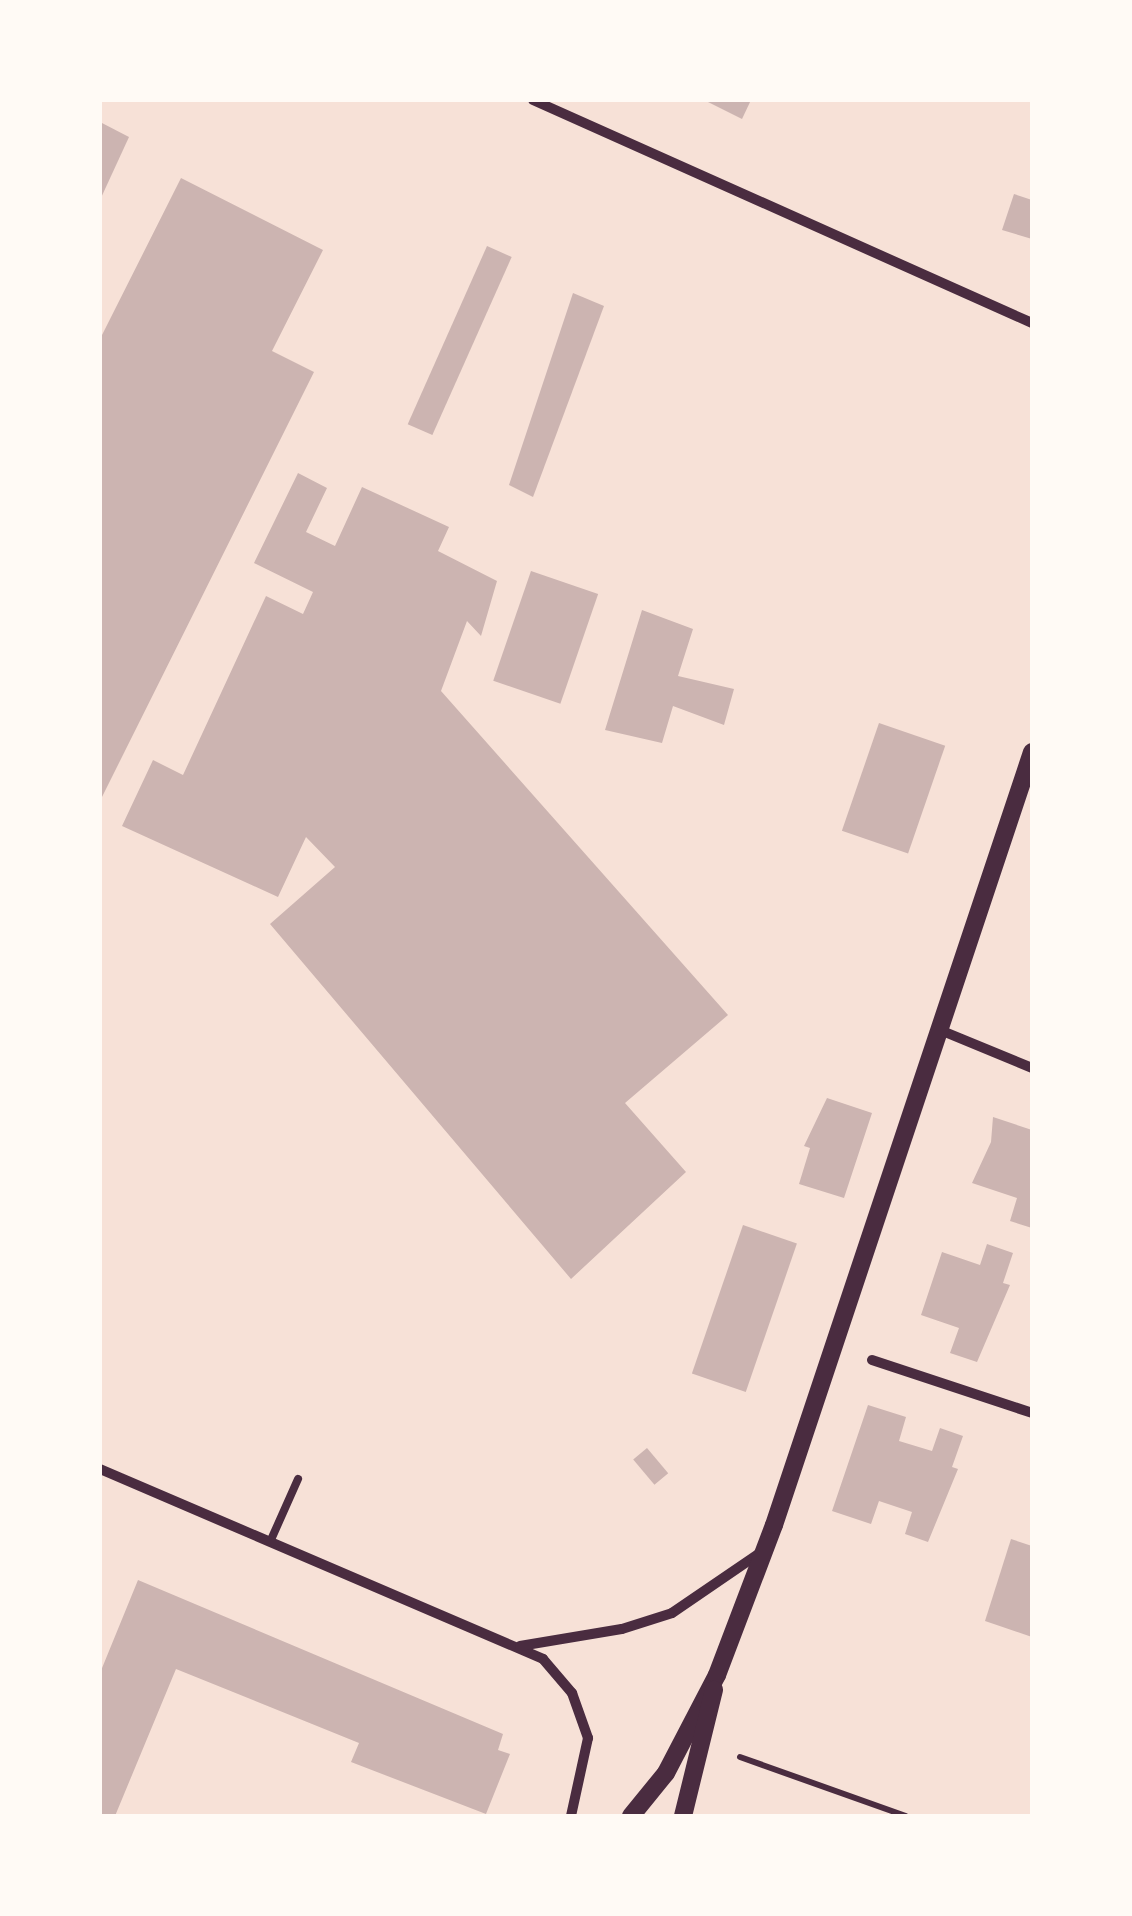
<!DOCTYPE html>
<html>
<head>
<meta charset="utf-8">
<style>
  body { margin:0 }
  #map { position:relative; width:1132px; height:1916px; overflow:hidden; background:#f7e1d7; font-family:"Source Sans 3",sans-serif }
  div>[style] { position:absolute }
  [style*='--x'] { left:calc(var(--x)*1px); top:calc(var(--y)*1px); width:calc(var(--w)*1px); rotate:calc(var(--a)*1deg) }
  .building>* { inset:0; background:#ccb4b1; transform-origin:0 0 }
  .path>* { height:6px; margin:-3px; padding:0 3px; transform-origin:3px; border-radius:3px; background:#4a2c40 }
  .service>* { height:8px; margin:-4px; padding:0 4px; transform-origin:4px; border-radius:4px; background:#4a2c40 }
  .minor>* { height:10px; margin:-5px; padding:0 5px; transform-origin:5px; border-radius:5px; background:#4a2c40 }
  .tertiary>* { height:18px; margin:-9px; padding:0 9px; transform-origin:9px; border-radius:9px; background:#4a2c40 }
  span { translate:-50% -50%; white-space:nowrap; text-align:center; line-height:1.15; -webkit-text-stroke:9px #fffaf5; paint-order:stroke }
  .frame { position:absolute; inset:0; border:102px solid #fffaf5; pointer-events:none }
</style>
</head>
<body>
<div id="map">
  <div class="building">
    <i style="clip-path:polygon(704px 100px,751px 100px,742px 119px)"></i>
    <i style="clip-path:polygon(100px 122px,129px 137px,100px 200px)"></i>
    <i style="clip-path:polygon(181px 178px,323px 250px,272px 351px,314px 372px,100px 801px,100px 339px)"></i>
    <i style="clip-path:polygon(1014px 194px,1032px 200px,1032px 239px,1002px 230px)"></i>
    <i style="left:487px;top:246px;width:27px;height:195px;rotate:24deg"></i>
    <i style="clip-path:polygon(573px 293px,604px 306px,533px 497px,509px 485px)"></i>
    <i style="clip-path:polygon(298px 473px,327px 488px,306px 532px,335px 546px,362px 487px,449px 527px,438px 551px,497px 581px,481px 636px,467px 621px,441px 691px,728px 1015px,625px 1103px,686px 1172px,571px 1279px,270px 924px,335px 867px,306px 837px,278px 897px,122px 826px,153px 760px,183px 775px,266px 596px,303px 614px,313px 592px,254px 563px)"></i>
    <i style="left:531px;top:571px;width:71px;height:116px;rotate:19deg"></i>
    <i style="clip-path:polygon(642px 610px,693px 629px,678px 676px,734px 689px,724px 725px,673px 706px,662px 743px,605px 730px)"></i>
    <i style="left:879px;top:723px;width:70px;height:114px;rotate:19deg"></i>
    <i style="clip-path:polygon(827px 1098px,872px 1113px,844px 1198px,799px 1184px,810px 1148px,804px 1146px)"></i>
    <i style="clip-path:polygon(993px 1117px,1032px 1130px,1032px 1228px,1010px 1221px,1017px 1198px,972px 1183px,991px 1142px)"></i>
    <i style="left:743px;top:1225px;width:57px;height:157px;rotate:19deg"></i>
    <i style="clip-path:polygon(987px 1244px,1013px 1253px,1003px 1283px,1010px 1285px,977px 1362px,950px 1353px,959px 1328px,921px 1315px,942px 1252px,980px 1265px)"></i>
    <i style="clip-path:polygon(868px 1405px,906px 1417px,899px 1441px,932px 1451px,940px 1428px,963px 1436px,952px 1467px,958px 1469px,928px 1542px,905px 1534px,912px 1512px,879px 1501px,871px 1524px,832px 1511px)"></i>
    <i style="left:647px;top:1448px;width:33px;height:18px;rotate:50deg"></i>
    <i style="clip-path:polygon(1011px 1539px,1032px 1546px,1032px 1637px,985px 1621px)"></i>
    <i style="clip-path:polygon(138px 1580px,503px 1734px,498px 1750px,510px 1754px,486px 1814px,351px 1762px,359px 1743px,176px 1669px,115px 1816px,100px 1816px,100px 1673px)"></i>
  </div>
  <div class="path">
    <i style="--x:740;--y:1757;--w:176;--a:19.6"></i>
  </div>
  <div class="service">
    <i style="--x:270;--y:1542;--w:69;--a:-66"></i>
  </div>
  <div class="minor">
    <i style="--x:533;--y:100;--w:547;--a:24.08"></i>
    <i style="--x:940;--y:1030;--w:100;--a:22.4"></i>
    <i style="--x:872;--y:1360;--w:169;--a:18.3"></i>
    <i style="--x:100;--y:1469;--w:482;--a:23.2"></i>
    <i style="--x:543;--y:1659;--w:45;--a:49.5"></i>
    <i style="--x:572;--y:1693;--w:48;--a:70.4"></i>
    <i style="--x:588;--y:1738;--w:80;--a:102.3"></i>
    <i style="--x:520;--y:1646;--w:103;--a:-9.5"></i>
    <i style="--x:622;--y:1629;--w:52;--a:-17.7"></i>
    <i style="--x:672;--y:1613;--w:107;--a:-34.3"></i>
  </div>
  <div class="tertiary">
    <i style="--x:631;--y:1816;--w:55;--a:-50.9"></i>
    <i style="--x:666;--y:1773;--w:110;--a:-62.5"></i>
    <i style="--x:717;--y:1675;--w:160;--a:-69.2"></i>
    <i style="--x:774;--y:1525;--w:815;--a:-71.54"></i>
    <i style="--x:683;--y:1816;--w:130;--a:-76.2"></i>
  </div>
  <div class="frame"></div>
</div>
</body>
</html>
